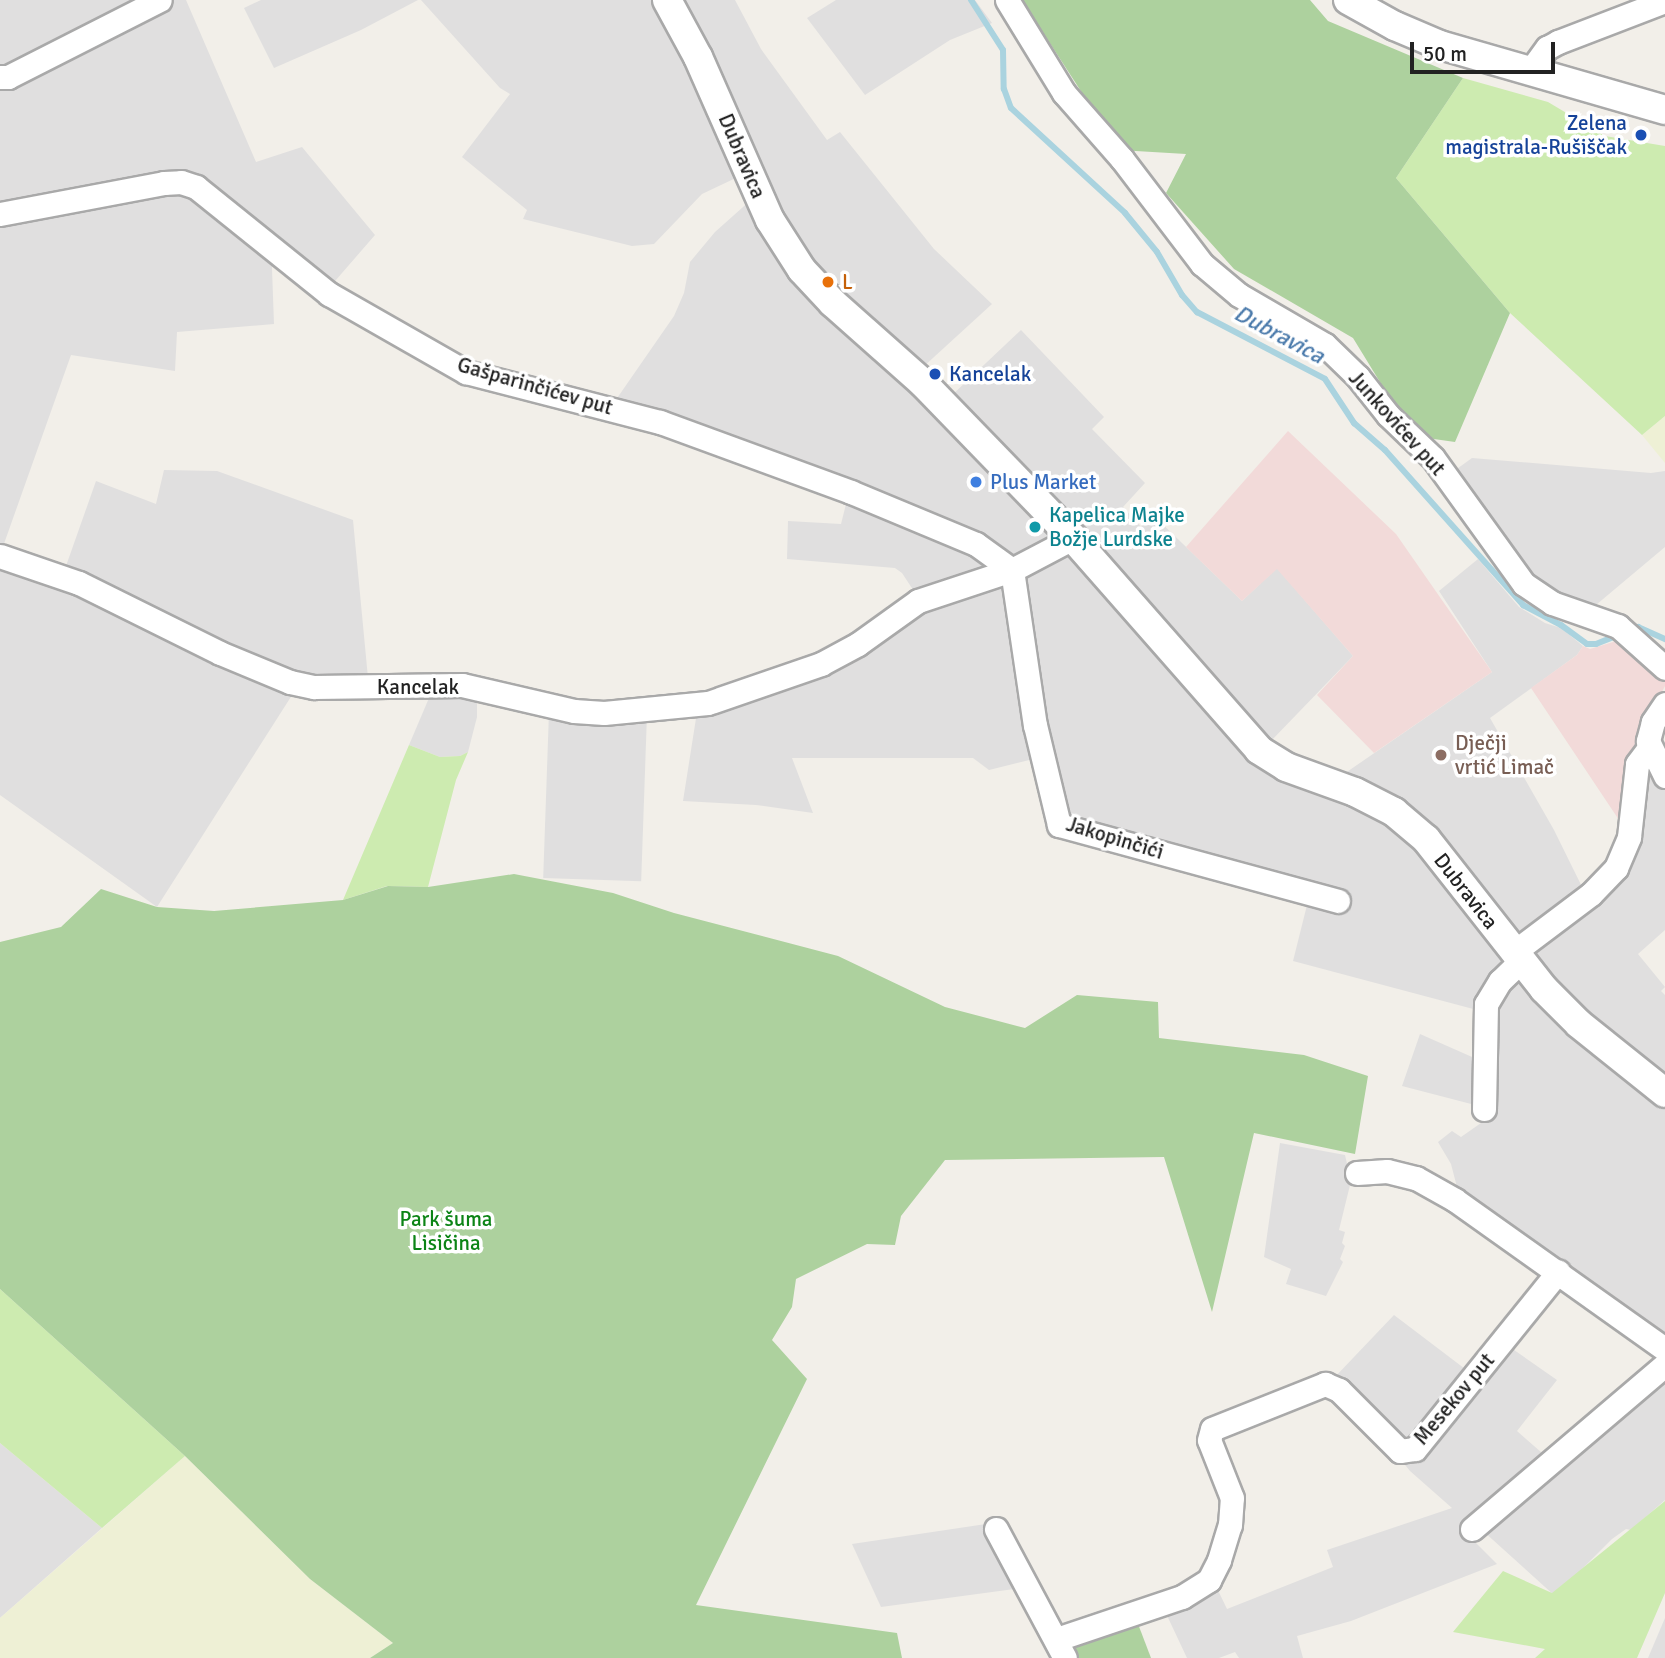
<!DOCTYPE html>
<html>
<head>
<meta charset="utf-8">
<style>
  body { margin:0 }
  #map { position:relative; width:1665px; height:1658px; overflow:hidden; background:#f2efe9; font-family:Signika,sans-serif }
  div>[style] { position:absolute }
  [style*='--x'] { left:calc(var(--x)*1px); top:calc(var(--y)*1px); width:calc(var(--w)*1px); rotate:calc(var(--a)*1deg) }
  .residential>* { inset:0; background:#e0dfdf; transform-origin:0 0 }
  .commercial>* { inset:0; background:#f2dad9 }
  .farmland>* { inset:0; background:#eef0d5 }
  .grass>* { inset:0; background:#cdebb0 }
  .forest>* { inset:0; background:#add19e }
  .stream>* { height:6px; margin:-3px; padding:0 3px; transform-origin:3px; border-radius:3px; background:#aad3df }
  .roads { filter:drop-shadow(2px 0 #a9a9a9) drop-shadow(-2px 0 #a9a9a9) drop-shadow(0 2px #a9a9a9) drop-shadow(0 -2px #a9a9a9) }
  .minor>* { height:23px; margin:-11.5px; padding:0 11.5px; transform-origin:11.5px; border-radius:11.5px; background:#fff }
  .tertiary>* { height:28px; margin:-14px; padding:0 14px; transform-origin:14px; border-radius:14px; background:#fff }
  .dots>* { width:19px; height:19px; translate:-50% -50%; box-sizing:border-box; border:4px solid #fff; border-radius:50% }
  span { translate:-50% -50%; white-space:nowrap; text-align:center; line-height:1.15; -webkit-text-stroke:7px #fff; paint-order:stroke }
  .transit-label { font-size:21px; color:#164399 }
  .right { translate:-100% -50%; text-align:right }
  .left { translate:0 -50%; text-align:left }
  .street-label { font-size:21px; color:#222 }
  .food-label { font-size:21px; color:#c56008 }
  .shop-label { font-size:21px; color:#366cbe }
  .culture-label { font-size:21px; color:#0d838f }
  .education-label { font-size:21px; color:#785e54 }
  .park-label { font-size:21px; color:#0c8416 }
  .water-label { font-size:23px; color:#4a7aab; font-style:italic }
  .scale { position:absolute; left:1410px; top:42px; width:145px; height:32px; box-sizing:border-box; border:4px solid #222; border-top:0; padding-left:9px; font-size:21px; line-height:24px; white-space:nowrap; color:#222; -webkit-text-stroke:5px #fff; paint-order:stroke }
</style>
</head>
<body>
<div id="map">
  <div class="residential">
    <i style="clip-path:polygon(0 0,186px 0,256px 162px,302px 147px,375px 235px,329px 288px,271px 241px,274px 324px,177px 332px,175px 371px,71px 355px,0 555px)"></i>
    <i style="clip-path:polygon(261px 0,418px 0,361px 30px,274px 68px,244px 8px)"></i>
    <i style="clip-path:polygon(421px 0,658px 0,740px 176px,702px 194px,654px 244px,632px 246px,523px 219px,527px 210px,462px 157px,510px 94px,500px 88px)"></i>
    <i style="clip-path:polygon(676px 0,735px 0,761px 49px,827px 140px,840px 132px,934px 249px,992px 304px,922px 368px,830px 287px,795px 248px)"></i>
    <i style="clip-path:polygon(836px 0,975px 0,992px 23px,950px 40px,865px 95px,807px 18px)"></i>
    <i style="clip-path:polygon(752px 199px,904px 382px,1042px 523px,1205px 709px,1376px 817px,1432px 866px,1561px 1024px,1665px 1107px,1665px 1340px,1458px 1191px,1451px 1164px,1438px 1142px,1452px 1131px,1461px 1137px,1481px 1123px,1475px 1105px,1402px 1086px,1420px 1034px,1488px 1064px,1489px 1046px,1497px 1022px,1492px 1015px,1477px 1010px,1293px 961px,1312px 885px,1067px 822px,1054px 754px,989px 770px,973px 758px,792px 758px,813px 813px,756px 805px,683px 801px,697px 712px,923px 605px,902px 573px,895px 568px,787px 559px,788px 521px,841px 524px,851px 484px,613px 404px,674px 316px,684px 293px,690px 262px,715px 232px)"></i>
    <i style="clip-path:polygon(1021px 330px,1104px 417px,1092px 429px,1145px 483px,1123px 507px,1141px 527px,1153px 515px,1242px 601px,1277px 568px,1353px 656px,1270px 742px,950px 397px)"></i>
    <i style="clip-path:polygon(1472px 458px,1651px 473px,1665px 471px,1665px 547px,1590px 610px,1536px 586px,1454px 471px)"></i>
    <i style="clip-path:polygon(164px 470px,217px 471px,353px 520px,368px 678px,294px 692px,157px 907px,0 795px,0 564px,60px 583px,96px 481px,156px 504px)"></i>
    <i style="clip-path:polygon(1478px 559px,1519px 607px,1545px 623px,1561px 628px,1583px 646px,1577px 655px,1490px 718px,1554px 830px,1589px 901px,1594px 896px,1648px 769px,1654px 771px,1665px 789px,1665px 930px,1638px 954px,1665px 987px,1661px 991px,1665px 995px,1665px 1082px,1572px 1007px,1438px 839px,1341px 776px,1492px 672px,1439px 591px)"></i>
    <i style="clip-path:polygon(432px 691px,477px 693px,477px 717px,468px 752px,460px 756px,440px 757px,409px 745px)"></i>
    <i style="left:549px;top:712px;width:98px;height:166px;rotate:2deg"></i>
    <i style="clip-path:polygon(1280px 1143px,1345px 1155px,1351px 1181px,1339px 1230px,1345px 1232px,1342px 1243px,1345px 1246px,1340px 1259px,1343px 1262px,1326px 1296px,1286px 1284px,1291px 1269px,1264px 1257px)"></i>
    <i style="clip-path:polygon(1394px 1315px,1477px 1378px,1504px 1343px,1557px 1380px,1517px 1431px,1557px 1466px,1665px 1372px,1665px 1500px,1631px 1530px,1626px 1529px,1612px 1539px,1555px 1596px,1472px 1521px,1464px 1531px,1497px 1564px,1351px 1621px,1297px 1636px,1303px 1658px,1239px 1658px,1235px 1652px,1219px 1658px,1187px 1658px,1163px 1607px,1214px 1582px,1227px 1609px,1333px 1567px,1327px 1550px,1452px 1508px,1410px 1471px,1334px 1378px)"></i>
    <i style="clip-path:polygon(0 1443px,102px 1528px,0 1618px)"></i>
    <i style="clip-path:polygon(986px 1524px,1021px 1588px,881px 1607px,852px 1544px)"></i>
    <i style="clip-path:polygon(1665px 1618px,1665px 1658px,1648px 1658px)"></i>
  </div>
  <div class="commercial">
    <i style="clip-path:polygon(1288px 431px,1396px 534px,1492px 672px,1374px 753px,1317px 695px,1353px 656px,1277px 569px,1242px 601px,1186px 547px)"></i>
    <i style="clip-path:polygon(1623px 639px,1665px 676px,1665px 686px,1633px 749px,1625px 829px,1531px 688px,1577px 655px,1583px 646px,1590px 649px)"></i>
  </div>
  <div class="farmland">
    <i style="clip-path:polygon(1665px 416px,1665px 463px,1642px 435px)"></i>
    <i style="clip-path:polygon(185px 1456px,310px 1579px,393px 1643px,370px 1658px,0 1658px,0 1618px)"></i>
  </div>
  <div class="grass">
    <i style="clip-path:polygon(1463px 78px,1548px 102px,1605px 136px,1665px 146px,1665px 416px,1642px 435px,1510px 313px,1396px 178px)"></i>
    <i style="clip-path:polygon(409px 745px,440px 757px,460px 756px,468px 752px,456px 780px,428px 887px,387px 886px,343px 900px)"></i>
    <i style="clip-path:polygon(0 1289px,185px 1456px,102px 1528px,0 1443px)"></i>
    <i style="clip-path:polygon(1665px 1501px,1665px 1593px,1637px 1658px,1535px 1658px,1545px 1649px,1453px 1632px,1503px 1571px,1552px 1593px)"></i>
  </div>
  <div class="forest">
    <i style="clip-path:polygon(1022px 0,1310px 0,1328px 21px,1463px 78px,1396px 178px,1510px 313px,1455px 442px,1413px 436px,1353px 338px,1234px 269px,1166px 193px,1186px 154px,1119px 150px)"></i>
    <i style="clip-path:polygon(514px 874px,613px 893px,674px 913px,838px 956px,945px 1007px,1025px 1028px,1077px 995px,1158px 1002px,1159px 1038px,1304px 1055px,1368px 1076px,1355px 1154px,1254px 1133px,1212px 1312px,1164px 1157px,945px 1160px,901px 1216px,895px 1245px,867px 1244px,796px 1279px,792px 1307px,772px 1340px,807px 1379px,696px 1605px,897px 1633px,902px 1658px,370px 1658px,393px 1643px,310px 1579px,185px 1456px,0 1289px,0 942px,61px 927px,101px 889px,157px 907px,214px 911px,343px 900px,388px 886px,428px 887px)"></i>
    <i style="clip-path:polygon(1135px 1616px,1151px 1658px,1061px 1658px,1057px 1651px)"></i>
  </div>
  <div class="stream">
    <i style="--x:971;--y:0;--w:59;--a:57.4"></i>
    <i style="--x:1003;--y:50;--w:39;--a:89"></i>
    <i style="--x:1004;--y:89;--w:20;--a:70"></i>
    <i style="--x:1011;--y:108;--w:155;--a:42.6"></i>
    <i style="--x:1125;--y:213;--w:50;--a:50.6"></i>
    <i style="--x:1157;--y:252;--w:50;--a:59.8"></i>
    <i style="--x:1182;--y:295;--w:23;--a:49"></i>
    <i style="--x:1197;--y:312;--w:144;--a:27.6"></i>
    <i style="--x:1325;--y:379;--w:53;--a:56.6"></i>
    <i style="--x:1354;--y:423;--w:41;--a:41.1"></i>
    <i style="--x:1385;--y:450;--w:208;--a:48.3"></i>
    <i style="--x:1523;--y:605;--w:43;--a:27.8"></i>
    <i style="--x:1561;--y:625;--w:32;--a:36"></i>
    <i style="--x:1587;--y:644;--w:9;--a:0"></i>
    <i style="--x:1596;--y:644;--w:27;--a:-22"></i>
    <i style="--x:1631;--y:630;--w:8;--a:-23"></i>
    <i style="--x:1638;--y:627;--w:30;--a:24"></i>
  </div>
  <div class="roads">
    <div class="minor">
      <i style="--x:1007;--y:0;--w:109;--a:58.5"></i>
      <i style="--x:1064;--y:93;--w:88;--a:48.7"></i>
      <i style="--x:1122;--y:159;--w:132;--a:52.7"></i>
      <i style="--x:1202;--y:264;--w:48;--a:40"></i>
      <i style="--x:1239;--y:295;--w:99;--a:30.2"></i>
      <i style="--x:1325;--y:345;--w:46;--a:44.1"></i>
      <i style="--x:1358;--y:377;--w:48;--a:51.7"></i>
      <i style="--x:1388;--y:415;--w:62;--a:43.7"></i>
      <i style="--x:1433;--y:458;--w:155;--a:54.2"></i>
      <i style="--x:1524;--y:584;--w:34;--a:34"></i>
      <i style="--x:1552;--y:603;--w:70;--a:19.2"></i>
      <i style="--x:1618;--y:626;--w:63;--a:41.8"></i>
      <i style="--x:1530;--y:71;--w:29;--a:-54"></i>
      <i style="--x:1547;--y:48;--w:13;--a:-29"></i>
      <i style="--x:1558;--y:42;--w:115;--a:-21"></i>
      <i style="--x:0;--y:77;--w:8;--a:0"></i>
      <i style="--x:8;--y:77;--w:170;--a:-26.9"></i>
      <i style="--x:0;--y:214;--w:167;--a:-10.7"></i>
      <i style="--x:164;--y:183;--w:17;--a:-3"></i>
      <i style="--x:181;--y:182;--w:16;--a:18"></i>
      <i style="--x:196;--y:187;--w:171;--a:38.8"></i>
      <i style="--x:329;--y:294;--w:158;--a:29.7"></i>
      <i style="--x:466;--y:372;--w:200;--a:14.5"></i>
      <i style="--x:660;--y:422;--w:203;--a:20.1"></i>
      <i style="--x:851;--y:492;--w:135;--a:22.6"></i>
      <i style="--x:976;--y:544;--w:44;--a:35.8"></i>
      <i style="--x:1012;--y:570;--w:157;--a:81.6"></i>
      <i style="--x:1035;--y:725;--w:103;--a:76.5"></i>
      <i style="--x:1059;--y:825;--w:289;--a:15.2"></i>
      <i style="--x:0;--y:556;--w:83;--a:18.9"></i>
      <i style="--x:79;--y:583;--w:157;--a:26.4"></i>
      <i style="--x:220;--y:653;--w:76;--a:22.5"></i>
      <i style="--x:290;--y:682;--w:25;--a:12"></i>
      <i style="--x:314;--y:687;--w:148;--a:-0.8"></i>
      <i style="--x:462;--y:685;--w:115;--a:13.1"></i>
      <i style="--x:574;--y:711;--w:30;--a:4"></i>
      <i style="--x:604;--y:713;--w:104;--a:-5.5"></i>
      <i style="--x:708;--y:703;--w:120;--a:-19"></i>
      <i style="--x:821;--y:664;--w:42;--a:-28.4"></i>
      <i style="--x:858;--y:644;--w:74;--a:-35.6"></i>
      <i style="--x:918;--y:601;--w:99;--a:-18.3"></i>
      <i style="--x:1012;--y:570;--w:69;--a:-27.7"></i>
      <i style="--x:1665;--y:704;--w:22;--a:124"></i>
      <i style="--x:1653;--y:722;--w:20;--a:105"></i>
      <i style="--x:1648;--y:741;--w:39;--a:64"></i>
      <i style="--x:1514;--y:952;--w:96;--a:-37"></i>
      <i style="--x:1591;--y:894;--w:36;--a:-46"></i>
      <i style="--x:1616;--y:868;--w:34;--a:-67"></i>
      <i style="--x:1629;--y:837;--w:73;--a:-83.7"></i>
      <i style="--x:1637;--y:764;--w:20;--a:-53"></i>
      <i style="--x:1484;--y:1109;--w:105;--a:-88.9"></i>
      <i style="--x:1486;--y:1004;--w:27;--a:-59"></i>
      <i style="--x:1500;--y:981;--w:29;--a:-44"></i>
      <i style="--x:1357;--y:1173;--w:30;--a:-4"></i>
      <i style="--x:1387;--y:1171;--w:30;--a:14"></i>
      <i style="--x:1416;--y:1178;--w:45;--a:29.4"></i>
      <i style="--x:1455;--y:1200;--w:257;--a:35.4"></i>
      <i style="--x:996;--y:1529;--w:146;--a:61.9"></i>
      <i style="--x:1472;--y:1529;--w:253;--a:-40.4"></i>
      <i style="--x:1057;--y:1639;--w:132;--a:-18.6"></i>
      <i style="--x:1182;--y:1597;--w:32;--a:-32"></i>
      <i style="--x:1209;--y:1580;--w:22;--a:-63"></i>
      <i style="--x:1219;--y:1560;--w:37;--a:-73"></i>
      <i style="--x:1230;--y:1525;--w:27;--a:-86"></i>
      <i style="--x:1232;--y:1498;--w:62;--a:-111.6"></i>
      <i style="--x:1209;--y:1440;--w:11;--a:-75"></i>
      <i style="--x:1212;--y:1429;--w:122;--a:-21.7"></i>
      <i style="--x:1325;--y:1384;--w:15;--a:23"></i>
      <i style="--x:1339;--y:1390;--w:86;--a:45"></i>
      <i style="--x:1400;--y:1451;--w:15;--a:-8"></i>
      <i style="--x:1415;--y:1449;--w:228;--a:-51.1"></i>
    </div>
    <div class="tertiary">
      <i style="--x:667;--y:0;--w:65;--a:61.5"></i>
      <i style="--x:698;--y:57;--w:178;--a:66.2"></i>
      <i style="--x:770;--y:220;--w:59;--a:57.4"></i>
      <i style="--x:802;--y:270;--w:45;--a:46.8"></i>
      <i style="--x:833;--y:303;--w:120;--a:41.6"></i>
      <i style="--x:923;--y:383;--w:216;--a:45.9"></i>
      <i style="--x:1073;--y:538;--w:282;--a:48.7"></i>
      <i style="--x:1259;--y:750;--w:32;--a:32"></i>
      <i style="--x:1286;--y:767;--w:73;--a:19.9"></i>
      <i style="--x:1355;--y:792;--w:44;--a:27.1"></i>
      <i style="--x:1394;--y:812;--w:42;--a:40.2"></i>
      <i style="--x:1426;--y:839;--w:191;--a:51.8"></i>
      <i style="--x:1544;--y:989;--w:49;--a:45"></i>
      <i style="--x:1579;--y:1024;--w:110;--a:38.7"></i>
      <i style="--x:1348;--y:0;--w:54;--a:29"></i>
      <i style="--x:1395;--y:26;--w:49;--a:22.9"></i>
      <i style="--x:1440;--y:45;--w:234;--a:16.1"></i>
    </div>
  </div>
  <div class="dots">
    <i style="left:1641px;top:135px;background:#1a4fb4"></i>
    <i style="left:828px;top:282px;background:#e8710a"></i>
    <i style="left:935px;top:374px;background:#1a4fb4"></i>
    <i style="left:976px;top:482px;background:#3f7fe0"></i>
    <i style="left:1035px;top:527px;background:#0f9aa8"></i>
    <i style="left:1441px;top:755px;background:#8d6e63"></i>
  </div>
  <div class="transit-label">
    <span class="right" style="left:1627px;top:135px">Zelena<br>magistrala-Rušiščak</span>
    <span class="left" style="left:949px;top:374px">Kancelak</span>
  </div>
  <div class="street-label">
    <span style="left:742px;top:156px;rotate:67deg">Dubravica</span>
    <span style="left:535px;top:386px;rotate:16deg">Gašparinčićev put</span>
    <span style="left:1397px;top:423px;rotate:48deg">Junkovićev put</span>
    <span style="left:418px;top:687px">Kancelak</span>
    <span style="left:1115px;top:838px;rotate:17deg">Jakopinčići</span>
    <span style="left:1466px;top:891px;rotate:52deg">Dubravica</span>
    <span style="left:1454px;top:1399px;rotate:-50deg">Mesekov put</span>
  </div>
  <div class="food-label">
    <span class="left" style="left:842px;top:282px">L</span>
  </div>
  <div class="shop-label">
    <span class="left" style="left:990px;top:482px">Plus Market</span>
  </div>
  <div class="culture-label">
    <span class="left" style="left:1049px;top:527px">Kapelica Majke<br>Božje Lurdske</span>
  </div>
  <div class="education-label">
    <span class="left" style="left:1455px;top:755px">Dječji<br>vrtić Limač</span>
  </div>
  <div class="park-label">
    <span style="left:446px;top:1231px">Park šuma<br>Lisičina</span>
  </div>
  <div class="water-label">
    <span style="left:1279px;top:335px;rotate:28deg">Dubravica</span>
  </div>
  <div class="scale">50 m</div>
</div>
</body>
</html>
